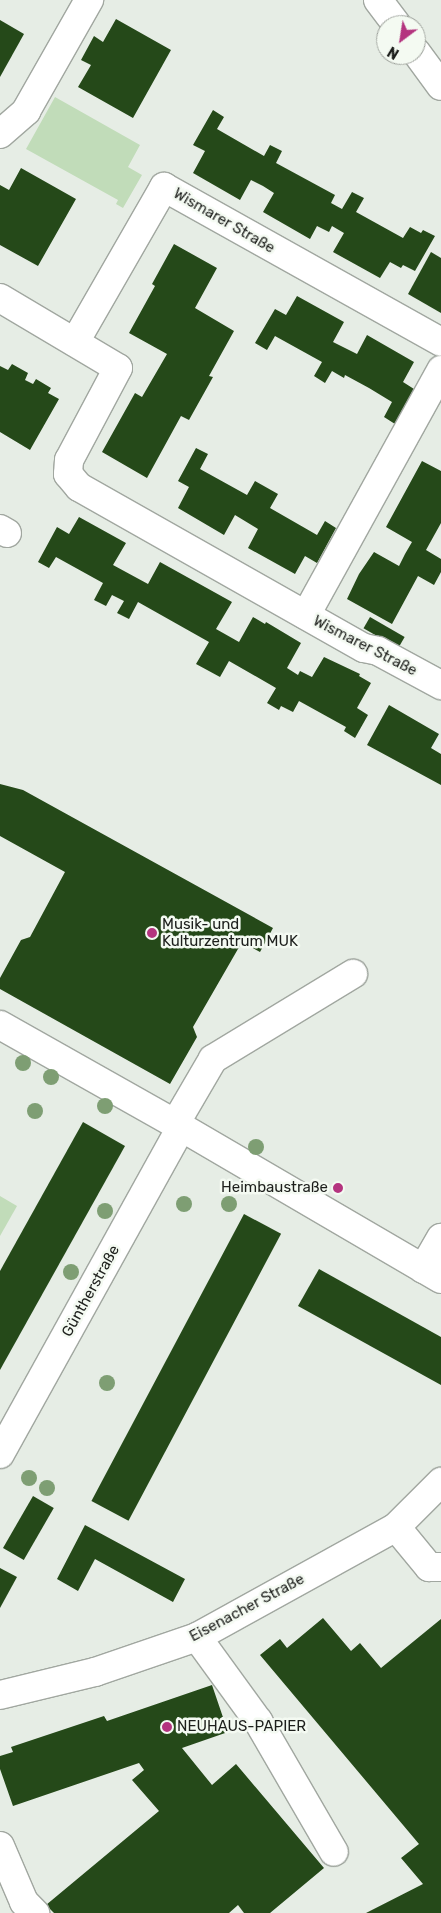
<!DOCTYPE html>
<html>
<head>
<meta charset="utf-8">
<style>
  body { margin:0 }
  #map { position:relative; width:441px; height:1913px; overflow:hidden; background:#e6ede5; font-family:Rubik,sans-serif }
  div>[style] { position:absolute }
  [style*='--x'] { left:calc(var(--x)*1px); top:calc(var(--y)*1px); width:calc(var(--w)*1px); rotate:calc(var(--a)*1deg) }
  .green>* { inset:0; background:#c1dcb9 }
  .building>* { inset:0; background:#254919; transform-origin:0 0 }
  .roads { filter:drop-shadow(1px 0 #a1a7a0) drop-shadow(-1px 0 #a1a7a0) drop-shadow(0 1px #a1a7a0) drop-shadow(0 -1px #a1a7a0) }
  .minor>* { height:28px; margin:-14px; padding:0 14px; transform-origin:14px; border-radius:14px; background:#fff }
  .trees>* { width:16px; height:16px; margin:-8px; border-radius:50%; background:#7e9e73 }
  .dots>* { width:14px; height:14px; translate:-50% -50%; box-sizing:border-box; border:2px solid #f4faf2; border-radius:50% }
  span { translate:-50% -50%; white-space:nowrap; text-align:center; line-height:1.15; -webkit-text-stroke:5px #f4faf2; paint-order:stroke }
  .street-label { font-size:15px; color:#1d1f1c }
  .poi-label { font-size:15px; color:#1d1f1c }
  .left { translate:0 -50%; text-align:left }
  .right { translate:-100% -50%; text-align:right }
  .north { position:absolute; left:376px; top:15px; width:50px; height:50px; box-sizing:border-box; background:#f4faf2; border:1px solid #9ea29c; border-radius:50%; rotate:211deg; font-size:14px; font-weight:700; line-height:20px; text-align:center; color:#1d1f1c }
  .north::after { content:''; display:block; margin:auto; width:18px; height:22px; background:#b4347f; clip-path:polygon(50% 0,100% 100%,50% 72%,0 100%) }
</style>
</head>
<body>
<div id="map">
  <div class="green">
    <i style="clip-path:polygon(55px 97px,140px 145px,128px 167px,142px 175px,123px 208px,116px 204px,118px 200px,26px 149px)"></i>
    <i style="clip-path:polygon(0 1196px,17px 1206px,0 1236px)"></i>
  </div>
  <div class="building">
    <i style="clip-path:polygon(116px 19px,171px 50px,133px 118px,78px 87px,91px 65px,81px 60px,94px 36px,103px 42px)"></i>
    <i style="clip-path:polygon(0 20px,24px 34px,0 77px)"></i>
    <i style="clip-path:polygon(213px 110px,224px 117px,217px 129px,264px 156px,270px 145px,282px 151px,276px 163px,335px 195px,331px 203px,342px 209px,352px 192px,364px 198px,356px 212px,403px 238px,410px 227px,421px 233px,423px 230px,435px 236px,415px 271px,403px 265px,401px 268px,390px 262px,380px 278px,333px 252px,344px 233px,332px 226px,329px 232px,317px 226px,310px 239px,263px 212px,274px 193px,263px 186px,251px 180px,240px 200px,193px 173px,205px 151px,193px 145px)"></i>
    <i style="clip-path:polygon(21px 168px,76px 199px,38px 266px,0 245px,0 185px,9px 190px)"></i>
    <i style="clip-path:polygon(174px 244px,217px 268px,195px 308px,234px 331px,209px 376px,213px 377px,189px 420px,181px 416px,147px 478px,102px 452px,135px 393px,142px 397px,167px 354px,129px 333px,155px 286px,152px 284px)"></i>
    <i style="clip-path:polygon(431px 252px,441px 258px,441px 313px,408px 294px)"></i>
    <i style="clip-path:polygon(297px 296px,344px 322px,333px 342px,357px 354px,367px 335px,414px 362px,403px 382px,414px 389px,395px 424px,384px 417px,392px 402px,369px 388px,345px 375px,344px 378px,332px 371px,325px 383px,314px 376px,322px 362px,275px 336px,267px 350px,255px 343px,275px 309px,286px 315px)"></i>
    <i style="clip-path:polygon(12px 364px,28px 373px,25px 380px,33px 384px,36px 379px,51px 388px,48px 393px,59px 399px,30px 450px,0 432px,0 366px,8px 370px)"></i>
    <i style="clip-path:polygon(196px 448px,208px 454px,200px 469px,247px 495px,255px 481px,278px 494px,270px 508px,317px 535px,325px 521px,336px 528px,317px 563px,305px 556px,295px 574px,248px 548px,258px 529px,235px 515px,224px 535px,178px 508px,189px 487px,178px 481px)"></i>
    <i style="clip-path:polygon(422px 461px,441px 471px,441px 523px,426px 550px,441px 559px,441px 572px,434px 585px,418px 576px,392px 624px,347px 599px,359px 574px,374px 552px,399px 566px,405px 554px,412px 542px,386px 527px)"></i>
    <i style="clip-path:polygon(79px 517px,126px 543px,113px 565px,148px 584px,160px 562px,232px 602px,216px 629px,239px 642px,253px 617px,265px 624px,266px 622px,301px 643px,287px 668px,298px 675px,300px 671px,312px 677px,324px 657px,360px 674px,359px 676px,371px 683px,357px 708px,368px 715px,355px 738px,344px 731px,346px 727px,299px 701px,293px 712px,281px 706px,279px 710px,267px 703px,276px 688px,229px 661px,220px 677px,196px 664px,209px 642px,138px 602px,129px 619px,117px 613px,124px 601px,112px 595px,106px 606px,94px 600px,103px 583px,56px 557px,49px 568px,38px 562px,57px 527px,69px 534px)"></i>
    <i style="left:370px;top:617px;width:40px;height:13px;rotate:30deg"></i>
    <i style="clip-path:polygon(389px 705px,439px 734px,431px 748px,441px 754px,441px 785px,367px 745px)"></i>
    <i style="clip-path:polygon(0 784px,23px 790px,273px 928px,260px 952px,242px 942px,193px 1027px,197px 1037px,170px 1084px,0 989px,0 978px,21px 940px,30px 937px,65px 872px,0 836px)"></i>
    <i style="clip-path:polygon(83px 1122px,125px 1146px,0 1370px,0 1271px)"></i>
    <i style="left:244px;top:1214px;width:42px;height:325px;rotate:28deg"></i>
    <i style="clip-path:polygon(319px 1269px,441px 1337px,441px 1385px,298px 1306px)"></i>
    <i style="left:33px;top:1496px;width:24px;height:60px;rotate:30deg"></i>
    <i style="clip-path:polygon(85px 1525px,185px 1579px,173px 1602px,95px 1559px,78px 1591px,57px 1579px)"></i>
    <i style="clip-path:polygon(0 1568px,17px 1577px,0 1608px)"></i>
    <i style="clip-path:polygon(323px 1618px,351px 1651px,360px 1643px,381px 1668px,441px 1619px,441px 1913px,366px 1913px,423px 1884px,401px 1858px,419px 1844px,260px 1655px,280px 1639px,287px 1648px)"></i>
    <i style="clip-path:polygon(212px 1685px,228px 1732px,182px 1748px,212px 1785px,236px 1764px,324px 1868px,270px 1913px,244px 1913px,238px 1905px,229px 1913px,54px 1913px,46px 1905px,159px 1811px,132px 1780px,144px 1770px,139px 1763px,13px 1806px,0 1769px,0 1756px,13px 1752px,11px 1747px,104px 1716px,107px 1721px)"></i>
  </div>
  <div class="roads">
    <div class="minor">
      <i style="--x:378;--y:0;--w:31;--a:53"></i>
      <i style="--x:416;--y:52;--w:42;--a:53.7"></i>
      <i style="--x:0;--y:134;--w:35;--a:-41"></i>
      <i style="--x:26;--y:111;--w:128;--a:-60.4"></i>
      <i style="--x:0;--y:298;--w:137;--a:30.7"></i>
      <i style="--x:118;--y:368;--w:104;--a:118"></i>
      <i style="--x:69;--y:460;--w:14;--a:94"></i>
      <i style="--x:68;--y:474;--w:17;--a:50"></i>
      <i style="--x:79;--y:487;--w:327;--a:29.5"></i>
      <i style="--x:364;--y:648;--w:14;--a:12"></i>
      <i style="--x:378;--y:651;--w:72;--a:28.4"></i>
      <i style="--x:75;--y:342;--w:179;--a:-60.1"></i>
      <i style="--x:164;--y:187;--w:317;--a:29.2"></i>
      <i style="--x:0;--y:529;--w:8;--a:30"></i>
      <i style="--x:306;--y:615;--w:280;--a:-61.1"></i>
      <i style="--x:0;--y:1025;--w:208;--a:29.4"></i>
      <i style="--x:181;--y:1127;--w:301;--a:30.3"></i>
      <i style="--x:175;--y:1124;--w:75;--a:-59.7"></i>
      <i style="--x:213;--y:1059;--w:164;--a:-31.3"></i>
      <i style="--x:423;--y:1269;--w:36;--a:-60"></i>
      <i style="--x:0;--y:1454;--w:374;--a:-61"></i>
      <i style="--x:396;--y:1527;--w:52;--a:50.5"></i>
      <i style="--x:429;--y:1567;--w:12;--a:0"></i>
      <i style="--x:197;--y:1637;--w:104;--a:54"></i>
      <i style="--x:258;--y:1721;--w:151;--a:59.9"></i>
      <i style="--x:0;--y:1695;--w:98;--a:-13.6"></i>
      <i style="--x:95;--y:1672;--w:108;--a:-18.9"></i>
      <i style="--x:197;--y:1637;--w:227;--a:-28.9"></i>
      <i style="--x:396;--y:1527;--w:64;--a:-45"></i>
      <i style="--x:0;--y:1846;--w:61;--a:66.8"></i>
      <i style="--x:24;--y:1902;--w:16;--a:45"></i>
    </div>
  </div>
  <div class="trees">
    <i style="left:23px;top:1063px"></i>
    <i style="left:51px;top:1077px"></i>
    <i style="left:105px;top:1106px"></i>
    <i style="left:35px;top:1111px"></i>
    <i style="left:256px;top:1147px"></i>
    <i style="left:184px;top:1204px"></i>
    <i style="left:229px;top:1204px"></i>
    <i style="left:105px;top:1211px"></i>
    <i style="left:71px;top:1272px"></i>
    <i style="left:107px;top:1383px"></i>
    <i style="left:29px;top:1478px"></i>
    <i style="left:47px;top:1488px"></i>
  </div>
  <div class="dots">
    <i style="left:152px;top:933px;background:#b4347f"></i>
    <i style="left:338px;top:1188px;background:#b4347f"></i>
    <i style="left:167px;top:1727px;background:#b4347f"></i>
  </div>
  <div class="street-label">
    <span style="left:224px;top:221px;rotate:30deg">Wismarer Straße</span>
    <span style="left:365px;top:646px;rotate:27deg">Wismarer Straße</span>
    <span style="left:91px;top:1291px;rotate:-61deg">Güntherstraße</span>
    <span style="left:247px;top:1608px;rotate:-28deg">Eisenacher Straße</span>
  </div>
  <div class="poi-label">
    <span class="left" style="left:162px;top:933px">Musik- und<br>Kulturzentrum MUK</span>
    <span class="right" style="left:328px;top:1188px">Heimbaustraße</span>
    <span class="left" style="left:177px;top:1727px">NEUHAUS-PAPIER</span>
  </div>
  <div class="north">N</div>
</div>
</body>
</html>
